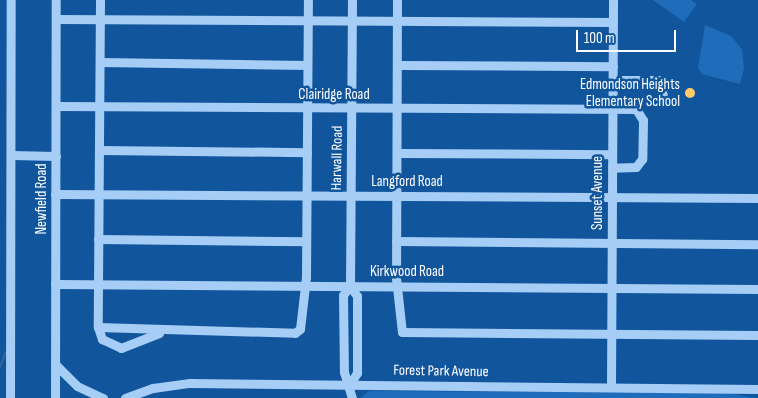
<!DOCTYPE html>
<html>
<head>
<meta charset="utf-8">
<style>
  body { margin:0 }
  #map { position:relative; width:758px; height:398px; overflow:hidden; background:#11559c; font-family:"Sofia Sans Condensed",sans-serif }
  div>[style] { position:absolute }
  [style*='--x'] { left:calc(var(--x)*1px); top:calc(var(--y)*1px); width:calc(var(--w)*1px); rotate:calc(var(--a)*1deg) }
  .green>* { inset:0; background:#1f6dba }
  .stream>* { height:2px; margin:-1px; padding:0 1px; transform-origin:1px; border-radius:1px; background:#36679a }
  .minor>* { height:9px; margin:-4.5px; padding:0 4.5px; transform-origin:4.5px; border-radius:4.5px; background:#a5cdf5 }
  .dots>* { width:14px; height:14px; translate:-50% -50%; box-sizing:border-box; border:2px solid #11559c; border-radius:50% }
  span { translate:-50% -50%; white-space:nowrap; text-align:center; line-height:1.15; -webkit-text-stroke:5px #11559c; paint-order:stroke }
  .poi-label { font-size:15px; color:#fff }
  .right { translate:-100% -50%; text-align:right }
  .street-label { font-size:15px; color:#fff }
  .scale { position:absolute; left:576px; top:30px; width:100px; height:22px; box-sizing:border-box; border:2px solid #fff; border-top:0; padding-left:6px; font-size:15px; line-height:18px; white-space:nowrap; color:#fff; -webkit-text-stroke:4px #11559c; paint-order:stroke }
</style>
</head>
<body>
<div id="map">
  <div class="green">
    <i style="clip-path:polygon(653px 0,691px 0,697px 4px,684px 22px)"></i>
    <i style="clip-path:polygon(705px 25px,731px 36px,742px 49px,744px 68px,740px 84px,702px 74px,698px 68px)"></i>
    <i style="clip-path:polygon(369px 391px,727px 393px,755px 398px,361px 398px)"></i>
  </div>
  <div class="stream">
    <i style="--x:0;--y:367;--w:16;--a:-68"></i>
  </div>
  <div class="minor">
    <i style="--x:100;--y:0;--w:327;--a:90.4"></i>
    <i style="--x:98;--y:327;--w:13;--a:72"></i>
    <i style="--x:102;--y:339;--w:21;--a:25"></i>
    <i style="--x:121;--y:348;--w:41;--a:-21.5"></i>
    <i style="--x:397;--y:0;--w:278;--a:90.2"></i>
    <i style="--x:396;--y:278;--w:54;--a:83.7"></i>
    <i style="--x:402;--y:332;--w:356;--a:0.5"></i>
    <i style="--x:56;--y:19;--w:557;--a:0.31"></i>
    <i style="--x:100;--y:62;--w:207;--a:0.8"></i>
    <i style="--x:397;--y:65;--w:216;--a:0.3"></i>
    <i style="--x:613;--y:80;--w:45;--a:0"></i>
    <i style="--x:658;--y:80;--w:16;--a:72"></i>
    <i style="--x:56;--y:106;--w:580;--a:0.3"></i>
    <i style="--x:636;--y:109;--w:13;--a:58"></i>
    <i style="--x:643;--y:120;--w:39;--a:91"></i>
    <i style="--x:642;--y:159;--w:10;--a:127"></i>
    <i style="--x:636;--y:167;--w:24;--a:178"></i>
    <i style="--x:99;--y:150;--w:208;--a:0.6"></i>
    <i style="--x:397;--y:153;--w:215;--a:0.3"></i>
    <i style="--x:12;--y:155;--w:44;--a:1.3"></i>
    <i style="--x:55;--y:194;--w:703;--a:0.33"></i>
    <i style="--x:98;--y:239;--w:208;--a:0.6"></i>
    <i style="--x:396;--y:241;--w:362;--a:0.5"></i>
    <i style="--x:55;--y:284;--w:703;--a:0.41"></i>
    <i style="--x:350;--y:286;--w:11;--a:128"></i>
    <i style="--x:343;--y:295;--w:77;--a:89.3"></i>
    <i style="--x:344;--y:372;--w:27;--a:73"></i>
    <i style="--x:98;--y:327;--w:197;--a:1.7"></i>
    <i style="--x:295;--y:333;--w:6;--a:-39"></i>
    <i style="--x:300;--y:329;--w:52;--a:-83.4"></i>
    <i style="--x:306;--y:277;--w:277;--a:-89.6"></i>
    <i style="--x:55;--y:364;--w:31;--a:45"></i>
    <i style="--x:77;--y:386;--w:29;--a:25"></i>
    <i style="--x:350;--y:384;--w:13;--a:-58"></i>
    <i style="--x:357;--y:373;--w:77;--a:-90"></i>
    <i style="--x:357;--y:296;--w:12;--a:-125"></i>
    <i style="--x:350;--y:286;--w:286;--a:-89.6"></i>
    <i style="--x:611;--y:386;--w:386;--a:-89.7"></i>
    <i style="--x:10;--y:398;--w:398;--a:-89.9"></i>
    <i style="--x:55;--y:398;--w:398;--a:-89.9"></i>
    <i style="--x:125;--y:398;--w:30;--a:-20"></i>
    <i style="--x:153;--y:388;--w:37;--a:-8"></i>
    <i style="--x:190;--y:383;--w:568;--a:0.61"></i>
  </div>
  <div class="dots">
    <i style="left:690px;top:93px;background:#ffcc69"></i>
  </div>
  <div class="poi-label">
    <span class="right" style="left:680px;top:93px">Edmondson Heights<br>Elementary School</span>
  </div>
  <div class="street-label">
    <span style="left:334px;top:95px">Clairidge Road</span>
    <span style="left:337px;top:158px;rotate:-89deg">Harwall Road</span>
    <span style="left:407px;top:182px">Langford Road</span>
    <span style="left:598px;top:193px;rotate:-90deg">Sunset Avenue</span>
    <span style="left:42px;top:199px;rotate:-90deg">Newfield Road</span>
    <span style="left:407px;top:272px">Kirkwood Road</span>
    <span style="left:441px;top:371px;rotate:1deg">Forest Park Avenue</span>
  </div>
  <div class="scale">100 m</div>
</div>
</body>
</html>
